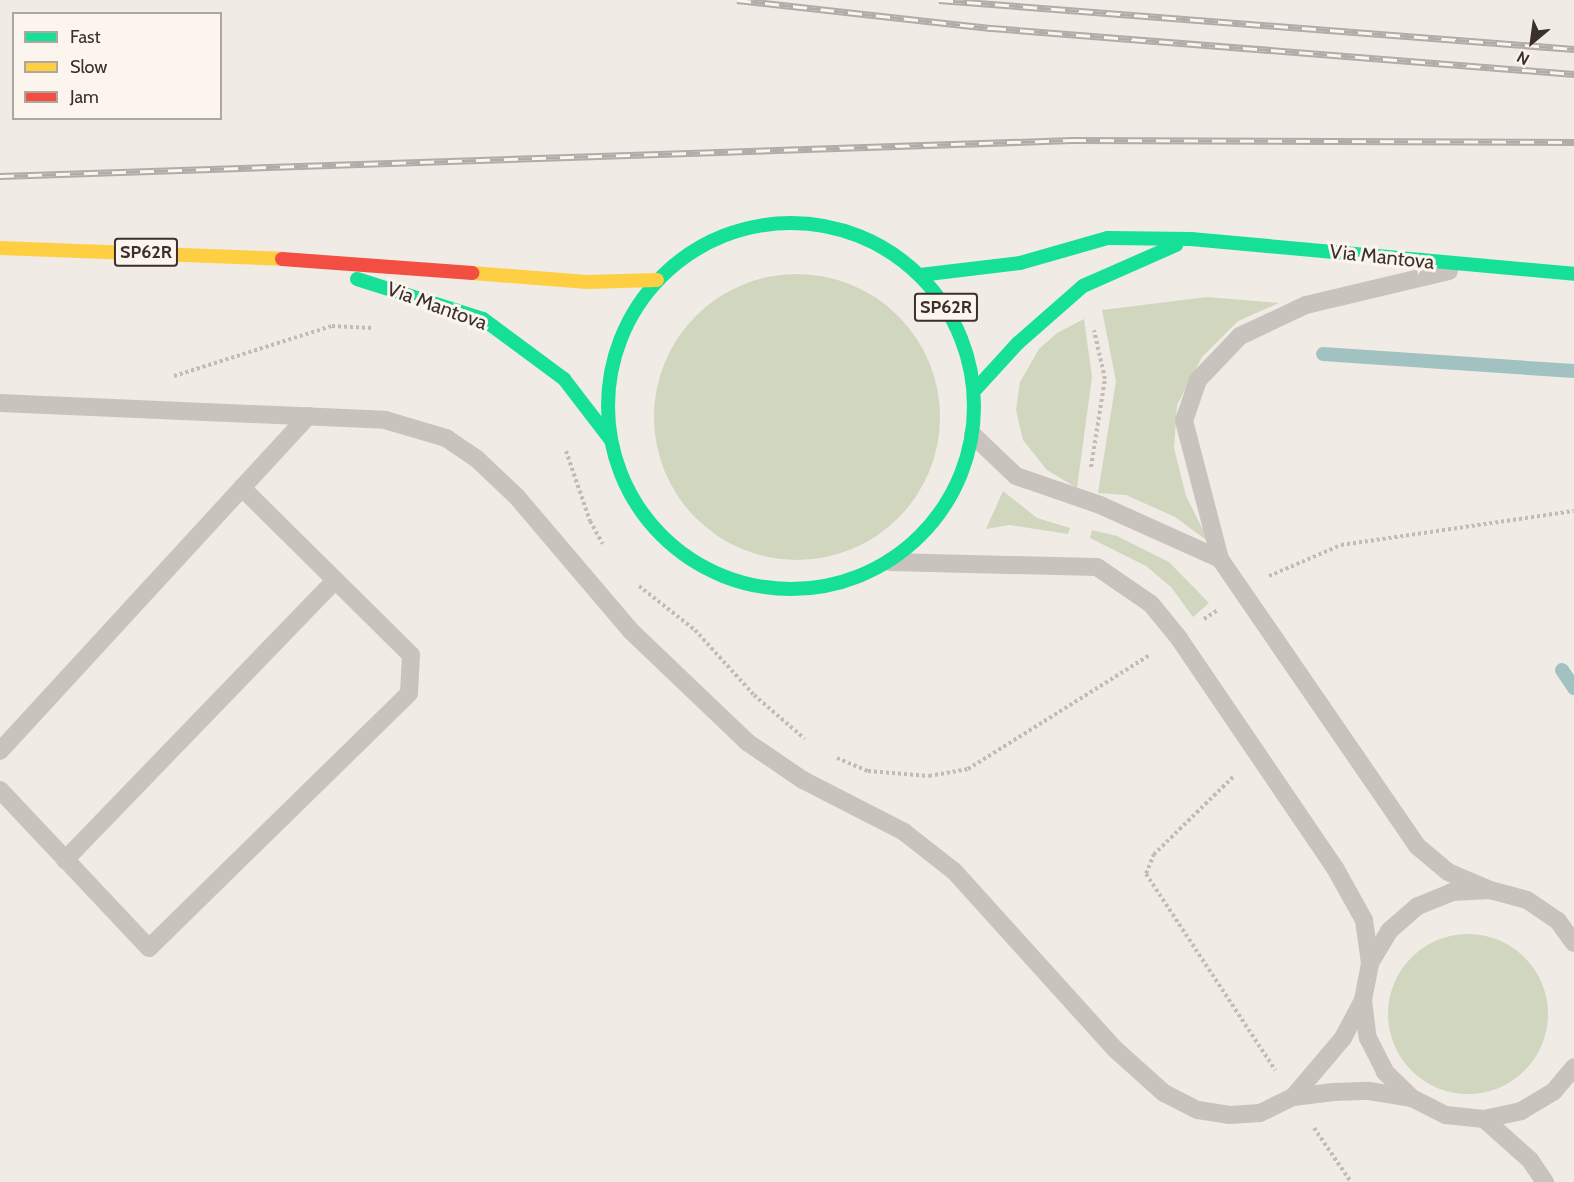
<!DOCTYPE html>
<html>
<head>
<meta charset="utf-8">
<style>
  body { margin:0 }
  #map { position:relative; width:1574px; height:1182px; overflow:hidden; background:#f0ebe5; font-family:Cabin,sans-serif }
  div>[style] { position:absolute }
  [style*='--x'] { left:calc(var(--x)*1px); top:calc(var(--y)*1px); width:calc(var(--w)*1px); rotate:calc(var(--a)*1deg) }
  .green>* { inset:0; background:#d1d6bf }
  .round { border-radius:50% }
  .stream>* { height:14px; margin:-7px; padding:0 7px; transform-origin:7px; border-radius:7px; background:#a1c2c1 }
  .path>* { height:4px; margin-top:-2px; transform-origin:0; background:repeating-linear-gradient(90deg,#c2bbb6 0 3px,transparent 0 6px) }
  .lane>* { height:18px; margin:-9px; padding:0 9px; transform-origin:9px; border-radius:9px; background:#c9c3be }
  .fast>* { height:14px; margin:-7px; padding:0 7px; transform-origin:7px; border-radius:7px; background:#16e098 }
  .fast>.ring { margin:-7px; padding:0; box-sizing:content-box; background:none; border:14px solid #16e098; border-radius:50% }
  .slow>* { height:14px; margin:-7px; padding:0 7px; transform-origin:7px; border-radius:7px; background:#ffcf43 }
  .jam>* { height:14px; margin:-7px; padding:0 7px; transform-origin:7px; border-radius:7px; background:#f24e42 }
  .rail>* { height:7px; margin-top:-3.5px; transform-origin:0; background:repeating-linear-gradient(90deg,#fbf5ee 0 14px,#b1aca8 0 28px); box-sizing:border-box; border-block:2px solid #b1aca8 }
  span { translate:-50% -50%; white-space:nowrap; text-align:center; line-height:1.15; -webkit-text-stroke:6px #fbf5ee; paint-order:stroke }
  .shield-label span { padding:2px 4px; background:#fbf5ee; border:2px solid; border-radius:4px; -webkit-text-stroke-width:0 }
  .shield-label { font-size:18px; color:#3b302b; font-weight:700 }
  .street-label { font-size:20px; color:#3b302b }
  .legend { position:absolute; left:12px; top:12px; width:210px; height:108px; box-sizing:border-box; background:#fbf5ee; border:2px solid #aea6a0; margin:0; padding:8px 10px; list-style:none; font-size:18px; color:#3b302b }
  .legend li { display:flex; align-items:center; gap:12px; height:30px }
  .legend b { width:30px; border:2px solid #aea6a0 }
  .north { position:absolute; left:1502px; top:12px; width:60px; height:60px; -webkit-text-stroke:4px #fbf5ee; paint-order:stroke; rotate:209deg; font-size:16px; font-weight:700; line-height:24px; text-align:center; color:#3b302b }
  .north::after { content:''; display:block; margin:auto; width:21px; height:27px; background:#3b302b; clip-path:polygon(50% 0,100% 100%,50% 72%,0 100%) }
</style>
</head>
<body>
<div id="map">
  <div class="green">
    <i class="round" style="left:654px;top:274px;width:286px;height:286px"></i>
    <i style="clip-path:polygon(1207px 297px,1279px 303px,1238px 321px,1202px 357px,1177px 405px,1174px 448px,1186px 496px,1209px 542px,1175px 517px,1126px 495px,1098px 493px,1116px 381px,1102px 310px)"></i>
    <i style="clip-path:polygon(1084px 319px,1092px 377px,1077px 488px,1047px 470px,1023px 440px,1016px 410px,1020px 382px,1039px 349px,1057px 333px)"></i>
    <i style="clip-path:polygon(1003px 491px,1037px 518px,1070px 528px,1068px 534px,1009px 525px,986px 529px)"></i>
    <i style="clip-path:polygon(1092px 530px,1117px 536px,1169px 562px,1209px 603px,1193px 617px,1171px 587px,1146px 566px,1090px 538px)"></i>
    <i class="round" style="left:1388px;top:934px;width:160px;height:160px"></i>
  </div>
  <div class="stream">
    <i style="--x:1323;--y:354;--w:252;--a:3.9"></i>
    <i style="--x:1562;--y:670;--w:22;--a:56"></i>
  </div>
  <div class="path">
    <i style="--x:174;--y:376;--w:166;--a:-17.6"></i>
    <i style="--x:332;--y:326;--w:40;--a:2.9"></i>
    <i style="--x:566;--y:451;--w:74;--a:71.1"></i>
    <i style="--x:590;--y:521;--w:26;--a:61"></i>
    <i style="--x:1091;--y:467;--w:89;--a:-81"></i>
    <i style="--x:1105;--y:379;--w:50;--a:-102.7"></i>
    <i style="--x:1269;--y:576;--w:78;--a:-23.3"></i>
    <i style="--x:1341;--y:545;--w:235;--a:-8.3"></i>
    <i style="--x:639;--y:586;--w:71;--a:38.2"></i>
    <i style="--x:695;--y:630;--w:88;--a:47.8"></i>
    <i style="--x:754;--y:695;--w:67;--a:40.8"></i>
    <i style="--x:1204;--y:619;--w:17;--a:-33"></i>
    <i style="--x:837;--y:758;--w:34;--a:23"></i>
    <i style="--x:868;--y:771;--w:61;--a:4.7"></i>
    <i style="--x:929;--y:776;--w:40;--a:-10"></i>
    <i style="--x:968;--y:769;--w:215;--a:-32.1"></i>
    <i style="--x:1233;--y:777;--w:110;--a:135.7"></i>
    <i style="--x:1154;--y:854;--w:22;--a:112"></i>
    <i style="--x:1146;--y:874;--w:235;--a:56.6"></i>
    <i style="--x:1314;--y:1128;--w:65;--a:55.6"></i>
  </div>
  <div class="lane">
    <i style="--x:0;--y:403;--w:385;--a:2.5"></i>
    <i style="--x:385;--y:420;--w:64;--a:16.4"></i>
    <i style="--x:446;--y:438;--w:37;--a:34"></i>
    <i style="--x:477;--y:459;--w:55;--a:43.5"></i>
    <i style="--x:517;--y:497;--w:177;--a:49.6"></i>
    <i style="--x:632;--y:632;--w:159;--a:43.7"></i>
    <i style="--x:747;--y:742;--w:68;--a:34.2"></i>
    <i style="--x:803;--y:780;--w:114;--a:27.2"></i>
    <i style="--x:904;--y:832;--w:63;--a:38"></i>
    <i style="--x:954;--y:871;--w:241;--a:47.9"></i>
    <i style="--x:1116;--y:1050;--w:64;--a:41.9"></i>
    <i style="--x:1164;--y:1093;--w:38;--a:27"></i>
    <i style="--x:1198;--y:1110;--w:32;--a:9"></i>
    <i style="--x:1230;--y:1115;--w:30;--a:-4"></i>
    <i style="--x:1260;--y:1113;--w:37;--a:-26"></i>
    <i style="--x:1293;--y:1097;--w:41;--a:-7"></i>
    <i style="--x:1334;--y:1092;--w:35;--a:-2"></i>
    <i style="--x:1369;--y:1091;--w:44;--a:9.2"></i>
    <i style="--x:973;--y:435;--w:59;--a:43.6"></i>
    <i style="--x:1016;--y:476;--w:89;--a:19"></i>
    <i style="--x:1100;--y:505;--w:132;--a:24.2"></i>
    <i style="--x:1220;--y:559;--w:348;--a:55.5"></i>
    <i style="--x:1417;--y:846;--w:40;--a:40"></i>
    <i style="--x:1448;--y:872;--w:46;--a:23.2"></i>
    <i style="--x:1220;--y:559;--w:143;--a:-104.6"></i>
    <i style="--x:1184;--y:421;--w:43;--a:-71.1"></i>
    <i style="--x:1198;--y:380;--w:61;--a:-46.3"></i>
    <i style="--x:1240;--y:336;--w:73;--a:-25.2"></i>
    <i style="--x:1306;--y:305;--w:147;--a:-13.4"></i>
    <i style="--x:890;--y:562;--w:207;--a:1.4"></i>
    <i style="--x:1097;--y:567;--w:65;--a:34.4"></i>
    <i style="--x:1151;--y:604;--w:43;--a:50.7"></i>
    <i style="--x:1178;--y:637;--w:279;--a:55.8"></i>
    <i style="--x:1335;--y:868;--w:60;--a:60.9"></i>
    <i style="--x:1364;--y:920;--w:43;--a:82.1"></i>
    <i style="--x:0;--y:751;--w:455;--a:-47.4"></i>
    <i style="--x:0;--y:790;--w:217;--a:46.7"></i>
    <i style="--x:149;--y:948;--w:364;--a:-44.4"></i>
    <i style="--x:409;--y:693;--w:38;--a:-87"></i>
    <i style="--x:411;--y:655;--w:238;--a:-135.3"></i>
    <i style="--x:65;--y:860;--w:389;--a:-46"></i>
    <i style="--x:1363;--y:1000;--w:38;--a:83"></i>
    <i style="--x:1368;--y:1038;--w:38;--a:63"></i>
    <i style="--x:1385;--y:1072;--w:37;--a:44"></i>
    <i style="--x:1412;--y:1098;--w:38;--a:27"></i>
    <i style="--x:1446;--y:1115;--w:38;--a:6"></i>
    <i style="--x:1484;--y:1119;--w:38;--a:-12"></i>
    <i style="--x:1521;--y:1111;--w:39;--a:-31"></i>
    <i style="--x:1554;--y:1091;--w:31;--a:-50"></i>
    <i style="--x:1293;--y:1097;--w:77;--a:-49.7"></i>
    <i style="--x:1343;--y:1038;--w:43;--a:-62.2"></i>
    <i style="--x:1363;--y:1000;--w:38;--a:-79"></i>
    <i style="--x:1370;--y:963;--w:37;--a:-59"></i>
    <i style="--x:1389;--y:931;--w:38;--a:-41"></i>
    <i style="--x:1418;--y:906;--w:37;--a:-22"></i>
    <i style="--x:1452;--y:892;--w:38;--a:-3"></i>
    <i style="--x:1490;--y:890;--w:38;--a:15"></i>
    <i style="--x:1527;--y:900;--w:37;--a:34"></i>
    <i style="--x:1558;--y:921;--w:27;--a:54"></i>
    <i style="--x:1484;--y:1119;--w:62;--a:41.7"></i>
    <i style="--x:1530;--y:1160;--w:27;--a:56"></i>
  </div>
  <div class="fast">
    <i class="ring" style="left:608px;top:223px;width:352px;height:352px"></i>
    <i style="--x:920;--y:275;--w:101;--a:-6.8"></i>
    <i style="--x:1020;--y:263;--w:91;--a:-15.9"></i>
    <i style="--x:1108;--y:238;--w:83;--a:0.7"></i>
    <i style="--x:1191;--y:239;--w:385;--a:5.2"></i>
    <i style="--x:357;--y:279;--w:132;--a:17.6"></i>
    <i style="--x:483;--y:319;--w:101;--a:36.5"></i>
    <i style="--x:564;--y:379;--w:76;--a:52.5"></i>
    <i style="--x:974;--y:391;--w:65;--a:-47.5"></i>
    <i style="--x:1018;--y:343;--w:86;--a:-41.2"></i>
    <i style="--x:1083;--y:286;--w:102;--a:-23.8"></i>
  </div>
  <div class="slow">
    <i style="--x:0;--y:248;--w:282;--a:2.2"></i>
    <i style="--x:472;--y:273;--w:115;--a:4.5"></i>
    <i style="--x:587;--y:282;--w:70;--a:-1.6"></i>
  </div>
  <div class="jam">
    <i style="--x:282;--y:259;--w:191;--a:4.2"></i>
  </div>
  <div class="rail">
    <i style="--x:737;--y:0;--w:257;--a:6.3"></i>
    <i style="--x:992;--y:28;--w:584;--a:4.52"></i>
    <i style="--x:939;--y:0;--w:637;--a:4.41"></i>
    <i style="--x:0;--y:176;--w:1073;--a:-1.92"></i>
    <i style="--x:1072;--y:140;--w:502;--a:0.23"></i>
  </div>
  <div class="shield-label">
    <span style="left:146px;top:252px">SP62R</span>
    <span style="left:946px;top:307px">SP62R</span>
  </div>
  <div class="street-label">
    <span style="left:1382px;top:257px;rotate:6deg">Via Mantova</span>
    <span style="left:437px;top:306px;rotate:20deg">Via Mantova</span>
  </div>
  <ul class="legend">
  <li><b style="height:8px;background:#16e098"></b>Fast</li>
  <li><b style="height:8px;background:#ffcf43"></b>Slow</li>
  <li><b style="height:8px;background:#f24e42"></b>Jam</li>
  </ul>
  <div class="north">N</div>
</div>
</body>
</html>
